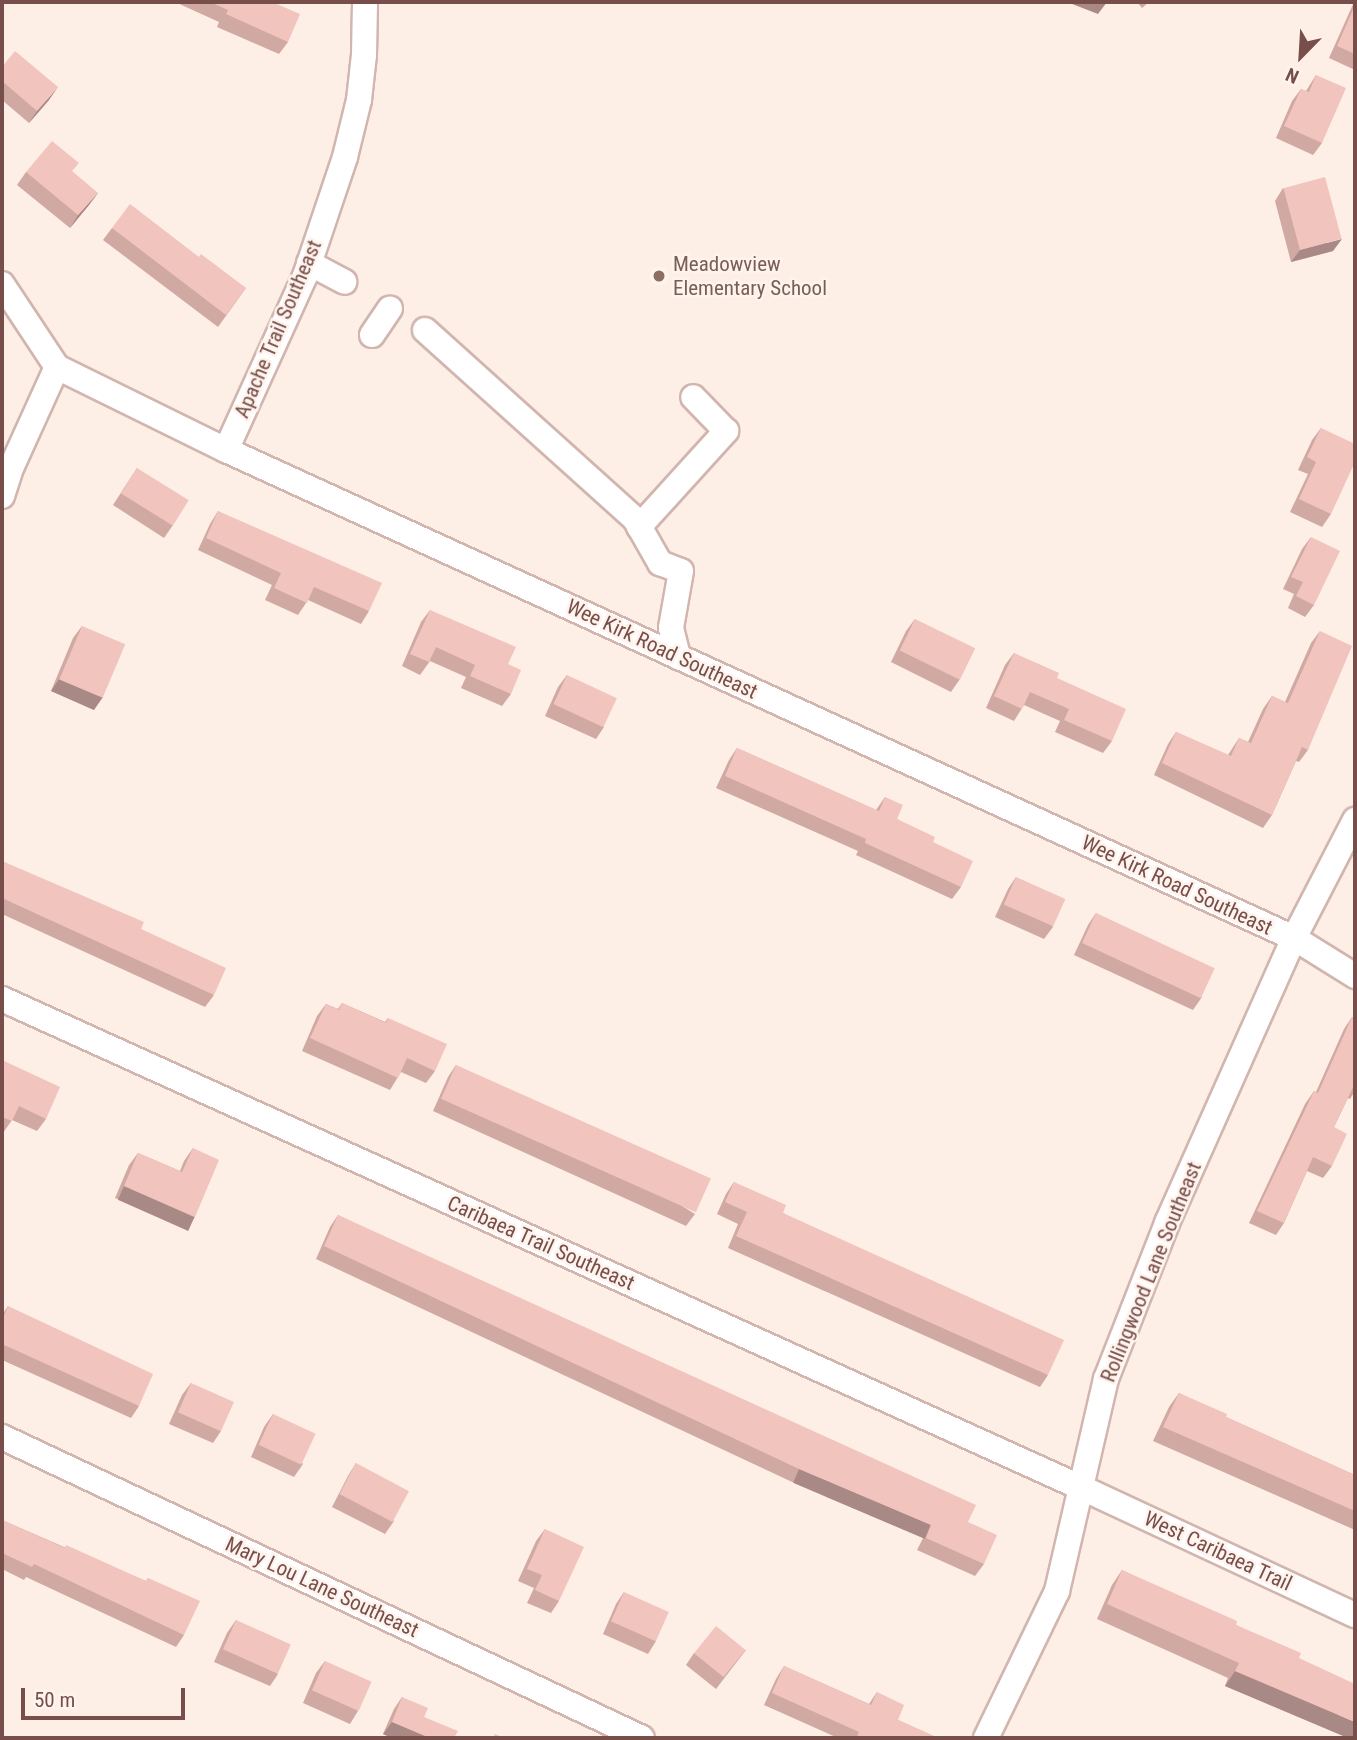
<!DOCTYPE html>
<html>
<head>
<meta charset="utf-8">
<style>
  body { margin:0 }
  #map { position:relative; width:1357px; height:1740px; overflow:hidden; background:#fdeee6; font-family:"Roboto Condensed",sans-serif }
  div>[style] { position:absolute }
  [style*='--x'] { left:calc(var(--x)*1px); top:calc(var(--y)*1px); width:calc(var(--w)*1px); rotate:calc(var(--a)*1deg) }
  .roads { filter:drop-shadow(2px 0 #d1b5ae) drop-shadow(-2px 0 #d1b5ae) drop-shadow(0 2px #d1b5ae) drop-shadow(0 -2px #d1b5ae) }
  .minor>* { height:24px; margin:-12px; padding:0 12px; transform-origin:12px; border-radius:12px; background:#fff }
  .wall>* { inset:0; background:#d0a9a3 }
  .shaded-wall>* { inset:0; background:#a98985; transform-origin:0 0 }
  .building>* { inset:0; background:#f2c4be; transform-origin:0 0 }
  .dots>* { width:19px; height:19px; translate:-50% -50%; box-sizing:border-box; border:4px solid #fff3ed; border-radius:50% }
  span { translate:-50% -50%; white-space:nowrap; text-align:center; line-height:1.15; -webkit-text-stroke:5px #fff3ed; paint-order:stroke }
  .education-label { font-size:21px; color:#785e54 }
  .left { translate:0 -50%; text-align:left }
  .street-label { font-size:21px; color:#774e4a }
  .frame { position:absolute; inset:0; border:4px solid #774e4a; pointer-events:none }
  .north { position:absolute; left:1266px; top:21px; width:70px; height:70px; -webkit-text-stroke:5px #fff3ed; paint-order:stroke; rotate:204deg; font-size:19px; font-weight:700; line-height:28px; text-align:center; color:#774e4a }
  .north::after { content:''; display:block; margin:auto; width:24px; height:32px; background:#774e4a; clip-path:polygon(50% 0,100% 100%,50% 72%,0 100%) }
  .scale { position:absolute; left:21px; top:1688px; width:164px; height:32px; box-sizing:border-box; border:4px solid #774e4a; border-top:0; padding-left:9px; font-size:21px; line-height:24px; white-space:nowrap; color:#774e4a; -webkit-text-stroke:5px #fff3ed; paint-order:stroke }
</style>
</head>
<body>
<div id="map">
  <div class="roads">
    <div class="minor">
      <i style="--x:309;--y:263;--w:40;--a:28"></i>
      <i style="--x:2;--y:284;--w:100;--a:56.5"></i>
      <i style="--x:57;--y:367;--w:188;--a:26.2"></i>
      <i style="--x:226;--y:450;--w:1174;--a:24.56"></i>
      <i style="--x:1294;--y:938;--w:72;--a:31.9"></i>
      <i style="--x:425;--y:330;--w:283;--a:42"></i>
      <i style="--x:635;--y:519;--w:51;--a:60.4"></i>
      <i style="--x:660;--y:563;--w:22;--a:21"></i>
      <i style="--x:681;--y:571;--w:58;--a:100"></i>
      <i style="--x:671;--y:628;--w:30;--a:76"></i>
      <i style="--x:372;--y:335;--w:32;--a:-56"></i>
      <i style="--x:226;--y:450;--w:191;--a:-65.6"></i>
      <i style="--x:305;--y:276;--w:126;--a:-71.4"></i>
      <i style="--x:345;--y:157;--w:59;--a:-76.2"></i>
      <i style="--x:359;--y:100;--w:45;--a:-83.7"></i>
      <i style="--x:364;--y:55;--w:53;--a:-88.9"></i>
      <i style="--x:2;--y:496;--w:32;--a:-72"></i>
      <i style="--x:12;--y:466;--w:109;--a:-65.6"></i>
      <i style="--x:639;--y:527;--w:130;--a:-47.8"></i>
      <i style="--x:726;--y:431;--w:47;--a:-134.1"></i>
      <i style="--x:2;--y:999;--w:1183;--a:24.36"></i>
      <i style="--x:1080;--y:1487;--w:303;--a:25"></i>
      <i style="--x:2;--y:1437;--w:707;--a:25.19"></i>
      <i style="--x:986;--y:1738;--w:163;--a:-64.2"></i>
      <i style="--x:1057;--y:1591;--w:218;--a:-77"></i>
      <i style="--x:1106;--y:1379;--w:168;--a:-68.6"></i>
      <i style="--x:1167;--y:1223;--w:312;--a:-66"></i>
      <i style="--x:1294;--y:938;--w:133;--a:-62.7"></i>
    </div>
  </div>
  <div class="wall">
    <i style="clip-path:polygon(175px 2px,272px 2px,288px 42px,279px 54px,217px 27px,219px 22px)"></i>
    <i style="clip-path:polygon(1137px 2px,1149px 2px,1142px 8px)"></i>
    <i style="clip-path:polygon(1354px 2px,1355px 2px,1355px 70px,1329px 58px)"></i>
    <i style="clip-path:polygon(2px 67px,49px 100px,29px 123px,2px 100px)"></i>
    <i style="clip-path:polygon(1316px 75px,1322px 143px,1313px 155px,1276px 138px,1292px 101px,1301px 89px,1306px 91px)"></i>
    <i style="clip-path:polygon(26px 172px,98px 193px,89px 205px,70px 228px,17px 185px)"></i>
    <i style="clip-path:polygon(1283px 188px,1333px 251px,1291px 262px,1275px 201px)"></i>
    <i style="clip-path:polygon(112px 228px,199px 257px,246px 288px,218px 327px,103px 240px)"></i>
    <i style="clip-path:polygon(1321px 428px,1331px 514px,1322px 527px,1290px 512px,1308px 474px,1298px 470px,1312px 440px)"></i>
    <i style="clip-path:polygon(137px 468px,173px 525px,164px 538px,113px 505px)"></i>
    <i style="clip-path:polygon(218px 511px,369px 611px,361px 624px,308px 600px,298px 615px,265px 600px,272px 585px,198px 550px,210px 524px)"></i>
    <i style="clip-path:polygon(1311px 537px,1314px 605px,1305px 617px,1288px 608px,1294px 594px,1283px 589px,1302px 549px)"></i>
    <i style="clip-path:polygon(430px 610px,508px 664px,511px 694px,502px 706px,461px 688px,466px 677px,430px 661px,420px 675px,402px 666px,421px 622px)"></i>
    <i style="clip-path:polygon(915px 619px,960px 679px,951px 692px,891px 662px,906px 631px)"></i>
    <i style="clip-path:polygon(82px 626px,94px 710px,51px 691px,73px 638px)"></i>
    <i style="clip-path:polygon(1320px 631px,1308px 750px,1299px 762px,1296px 761px,1272px 815px,1263px 828px,1154px 775px,1168px 744px,1176px 732px,1228px 755px,1239px 738px,1248px 742px,1263px 709px,1272px 696px,1285px 702px,1311px 643px)"></i>
    <i style="clip-path:polygon(1014px 653px,1112px 741px,1103px 753px,1055px 732px,1060px 721px,1024px 705px,1014px 721px,986px 708px,1005px 665px)"></i>
    <i style="clip-path:polygon(567px 675px,604px 727px,596px 739px,545px 716px,558px 687px)"></i>
    <i style="clip-path:polygon(737px 748px,876px 810px,885px 797px,897px 819px,933px 842px,961px 887px,952px 899px,856px 855px,858px 851px,716px 788px,729px 760px)"></i>
    <i style="clip-path:polygon(2px 861px,141px 929px,214px 995px,205px 1007px,2px 914px)"></i>
    <i style="clip-path:polygon(1016px 877px,1053px 927px,1044px 939px,995px 917px,1008px 889px)"></i>
    <i style="clip-path:polygon(1096px 913px,1202px 997px,1193px 1010px,1074px 955px,1088px 925px)"></i>
    <i style="clip-path:polygon(342px 1003px,385px 1022px,388px 1018px,435px 1071px,426px 1083px,401px 1072px,390px 1090px,302px 1051px,317px 1016px,326px 1004px,338px 1009px)"></i>
    <i style="clip-path:polygon(1352px 1017px,1355px 1018px,1355px 1091px,1350px 1099px,1348px 1098px,1334px 1127px,1332px 1166px,1323px 1178px,1307px 1171px,1284px 1223px,1276px 1235px,1249px 1223px,1305px 1104px,1314px 1091px,1316px 1092px,1344px 1029px)"></i>
    <i style="clip-path:polygon(2px 1060px,46px 1119px,37px 1131px,12px 1120px,3px 1133px,2px 1133px)"></i>
    <i style="clip-path:polygon(456px 1065px,695px 1214px,686px 1226px,433px 1111px,448px 1077px)"></i>
    <i style="clip-path:polygon(193px 1148px,195px 1217px,186px 1229px,115px 1198px,129px 1165px,138px 1153px,180px 1171px,184px 1161px)"></i>
    <i style="clip-path:polygon(734px 1182px,783px 1213px,1048px 1375px,1040px 1387px,728px 1248px,738px 1224px,717px 1214px,726px 1194px)"></i>
    <i style="clip-path:polygon(338px 1215px,968px 1522px,984px 1564px,975px 1576px,917px 1550px,923px 1538px,790px 1481px,316px 1259px,330px 1227px)"></i>
    <i style="clip-path:polygon(8px 1306px,139px 1406px,131px 1418px,2px 1360px,2px 1315px)"></i>
    <i style="clip-path:polygon(191px 1383px,221px 1431px,213px 1443px,169px 1424px,182px 1395px)"></i>
    <i style="clip-path:polygon(1179px 1393px,1226px 1417px,1355px 1475px,1355px 1530px,1153px 1441px,1169px 1407px)"></i>
    <i style="clip-path:polygon(273px 1414px,303px 1464px,294px 1477px,251px 1457px,264px 1427px)"></i>
    <i style="clip-path:polygon(356px 1463px,394px 1521px,385px 1534px,332px 1507px,348px 1476px)"></i>
    <i style="clip-path:polygon(2px 1520px,64px 1547px,146px 1581px,148px 1578px,184px 1635px,176px 1647px,26px 1577px,24px 1580px,2px 1569px)"></i>
    <i style="clip-path:polygon(545px 1529px,559px 1601px,551px 1613px,527px 1603px,534px 1588px,518px 1581px,536px 1541px)"></i>
    <i style="clip-path:polygon(1122px 1570px,1236px 1625px,1299px 1658px,1355px 1738px,1348px 1738px,1225px 1686px,1228px 1678px,1097px 1619px,1112px 1585px)"></i>
    <i style="clip-path:polygon(624px 1592px,656px 1641px,648px 1654px,603px 1634px,616px 1604px)"></i>
    <i style="clip-path:polygon(236px 1620px,278px 1674px,270px 1686px,214px 1662px,227px 1633px)"></i>
    <i style="clip-path:polygon(746px 1650px,716px 1689px,686px 1665px,694px 1653px)"></i>
    <i style="clip-path:polygon(325px 1661px,358px 1711px,350px 1724px,303px 1703px,316px 1673px)"></i>
    <i style="clip-path:polygon(784px 1666px,869px 1704px,877px 1692px,898px 1720px,938px 1738px,838px 1738px,764px 1705px,776px 1679px)"></i>
    <i style="clip-path:polygon(402px 1697px,424px 1717px,454px 1738px,392px 1738px,383px 1734px,394px 1709px)"></i>
  </div>
  <div class="shaded-wall">
    <i style="clip-path:polygon(1067px 2px,1107px 2px,1098px 14px)"></i>
    <i style="clip-path:polygon(58px 87px,49px 100px,29px 123px,37px 111px)"></i>
    <i style="clip-path:polygon(98px 193px,89px 205px,70px 228px,78px 215px)"></i>
    <i style="clip-path:polygon(1342px 239px,1333px 251px,1291px 262px,1300px 250px)"></i>
    <i style="clip-path:polygon(59px 679px,103px 697px,94px 710px,51px 691px)"></i>
    <i style="left:124px;top:1186px;width:77px;height:15px;rotate:24deg"></i>
    <i style="left:799px;top:1469px;width:143px;height:15px;rotate:23deg"></i>
    <i style="clip-path:polygon(1235px 1671px,1355px 1722px,1355px 1738px,1348px 1738px,1225px 1686px)"></i>
    <i style="clip-path:polygon(392px 1722px,430px 1738px,392px 1738px,383px 1734px)"></i>
  </div>
  <div class="building">
    <i style="clip-path:polygon(210px 2px,272px 2px,300px 14px,288px 42px,226px 14px,228px 10px)"></i>
    <i style="clip-path:polygon(1355px 5px,1355px 54px,1337px 46px)"></i>
    <i style="clip-path:polygon(15px 51px,58px 87px,37px 111px,2px 81px,2px 67px)"></i>
    <i style="clip-path:polygon(1316px 75px,1346px 88px,1322px 143px,1284px 126px,1301px 89px,1309px 92px)"></i>
    <i style="clip-path:polygon(52px 141px,79px 163px,72px 171px,98px 193px,78px 215px,26px 172px)"></i>
    <i style="left:1325px;top:177px;width:64px;height:43px;rotate:75deg"></i>
    <i style="clip-path:polygon(130px 204px,199px 257px,201px 254px,246px 288px,226px 315px,112px 228px)"></i>
    <i style="clip-path:polygon(1321px 428px,1355px 444px,1355px 462px,1331px 514px,1299px 499px,1316px 462px,1307px 457px)"></i>
    <i style="left:137px;top:468px;width:61px;height:30px;rotate:32deg"></i>
    <i style="clip-path:polygon(218px 511px,382px 583px,369px 611px,314px 587px,307px 603px,274px 588px,281px 573px,206px 538px)"></i>
    <i style="clip-path:polygon(1311px 537px,1340px 551px,1314px 605px,1296px 596px,1303px 582px,1291px 577px)"></i>
    <i style="clip-path:polygon(430px 610px,516px 647px,508px 664px,521px 670px,511px 694px,470px 676px,475px 665px,436px 647px,429px 662px,410px 654px)"></i>
    <i style="left:915px;top:619px;width:67px;height:35px;rotate:26deg"></i>
    <i style="left:82px;top:626px;width:47px;height:58px;rotate:23deg"></i>
    <i style="clip-path:polygon(1320px 631px,1352px 646px,1308px 750px,1302px 747px,1272px 815px,1162px 763px,1176px 732px,1231px 756px,1239px 738px,1251px 743px,1272px 696px,1288px 703px)"></i>
    <i style="clip-path:polygon(1014px 653px,1059px 673px,1057px 678px,1126px 709px,1112px 741px,1064px 720px,1069px 709px,1030px 692px,1022px 709px,994px 696px)"></i>
    <i style="left:567px;top:675px;width:55px;height:32px;rotate:25deg"></i>
    <i style="clip-path:polygon(737px 748px,879px 811px,885px 797px,903px 805px,897px 819px,935px 837px,933px 842px,973px 861px,961px 887px,865px 843px,866px 839px,725px 776px)"></i>
    <i style="clip-path:polygon(2px 861px,144px 922px,141px 929px,226px 968px,214px 995px,2px 898px)"></i>
    <i style="left:1016px;top:877px;width:54px;height:30px;rotate:24deg"></i>
    <i style="left:1096px;top:913px;width:131px;height:33px;rotate:25deg"></i>
    <i style="clip-path:polygon(342px 1003px,386px 1023px,388px 1018px,447px 1044px,435px 1071px,407px 1058px,398px 1078px,310px 1038px,326px 1004px,339px 1010px)"></i>
    <i style="clip-path:polygon(1352px 1017px,1355px 1018px,1355px 1085px,1354px 1085px,1334px 1127px,1347px 1134px,1332px 1166px,1313px 1157px,1284px 1223px,1257px 1211px,1314px 1091px,1318px 1093px)"></i>
    <i style="clip-path:polygon(2px 1060px,60px 1087px,46px 1119px,19px 1106px,12px 1121px,2px 1117px)"></i>
    <i style="left:456px;top:1065px;width:279px;height:37px;rotate:24deg"></i>
    <i style="clip-path:polygon(193px 1148px,219px 1160px,195px 1217px,124px 1186px,138px 1153px,182px 1172px)"></i>
    <i style="clip-path:polygon(734px 1182px,786px 1205px,783px 1213px,1064px 1340px,1048px 1375px,736px 1236px,747px 1212px,725px 1202px)"></i>
    <i style="clip-path:polygon(338px 1215px,976px 1505px,968px 1522px,997px 1535px,984px 1564px,926px 1538px,931px 1525px,799px 1469px,324px 1246px)"></i>
    <i style="clip-path:polygon(8px 1306px,153px 1374px,139px 1406px,2px 1344px,2px 1320px)"></i>
    <i style="left:191px;top:1383px;width:47px;height:32px;rotate:24deg"></i>
    <i style="clip-path:polygon(1179px 1393px,1227px 1414px,1226px 1417px,1355px 1475px,1355px 1511px,1163px 1427px)"></i>
    <i style="left:273px;top:1414px;width:47px;height:34px;rotate:25deg"></i>
    <i style="left:356px;top:1463px;width:60px;height:35px;rotate:28deg"></i>
    <i style="clip-path:polygon(2px 1520px,65px 1548px,66px 1545px,146px 1581px,148px 1578px,200px 1601px,184px 1635px,34px 1564px,32px 1567px,2px 1553px)"></i>
    <i style="clip-path:polygon(545px 1529px,584px 1547px,559px 1601px,535px 1590px,542px 1575px,527px 1569px)"></i>
    <i style="clip-path:polygon(1122px 1570px,1237px 1621px,1236px 1625px,1301px 1653px,1299px 1658px,1355px 1684px,1355px 1722px,1235px 1671px,1239px 1663px,1107px 1604px)"></i>
    <i style="left:624px;top:1592px;width:49px;height:32px;rotate:24deg"></i>
    <i style="left:236px;top:1620px;width:60px;height:32px;rotate:24deg"></i>
    <i style="left:716px;top:1626px;width:38px;height:35px;rotate:39deg"></i>
    <i style="left:325px;top:1661px;width:51px;height:32px;rotate:24deg"></i>
    <i style="clip-path:polygon(784px 1666px,871px 1705px,877px 1692px,904px 1705px,898px 1720px,938px 1738px,864px 1738px,857px 1735px,859px 1732px,772px 1693px)"></i>
    <i style="clip-path:polygon(402px 1697px,428px 1708px,424px 1717px,458px 1731px,454px 1738px,430px 1738px,392px 1722px)"></i>
    <i style="clip-path:polygon(495px 1734px,504px 1738px,493px 1738px)"></i>
  </div>
  <div class="dots">
    <i style="left:659px;top:276px;background:#8d6e63"></i>
  </div>
  <div class="education-label">
    <span class="left" style="left:673px;top:276px">Meadowview<br>Elementary School</span>
  </div>
  <div class="street-label">
    <span style="left:278px;top:329px;rotate:-67deg">Apache Trail Southeast</span>
    <span style="left:662px;top:649px;rotate:25deg">Wee Kirk Road Southeast</span>
    <span style="left:1177px;top:885px;rotate:25deg">Wee Kirk Road Southeast</span>
    <span style="left:541px;top:1243px;rotate:24deg">Caribaea Trail Southeast</span>
    <span style="left:1151px;top:1272px;rotate:-68deg">Rollingwood Lane Southeast</span>
    <span style="left:1218px;top:1551px;rotate:25deg">West Caribaea Trail</span>
    <span style="left:322px;top:1587px;rotate:25deg">Mary Lou Lane Southeast</span>
  </div>
  <div class="frame"></div>
  <div class="north">N</div>
  <div class="scale">50 m</div>
</div>
</body>
</html>
